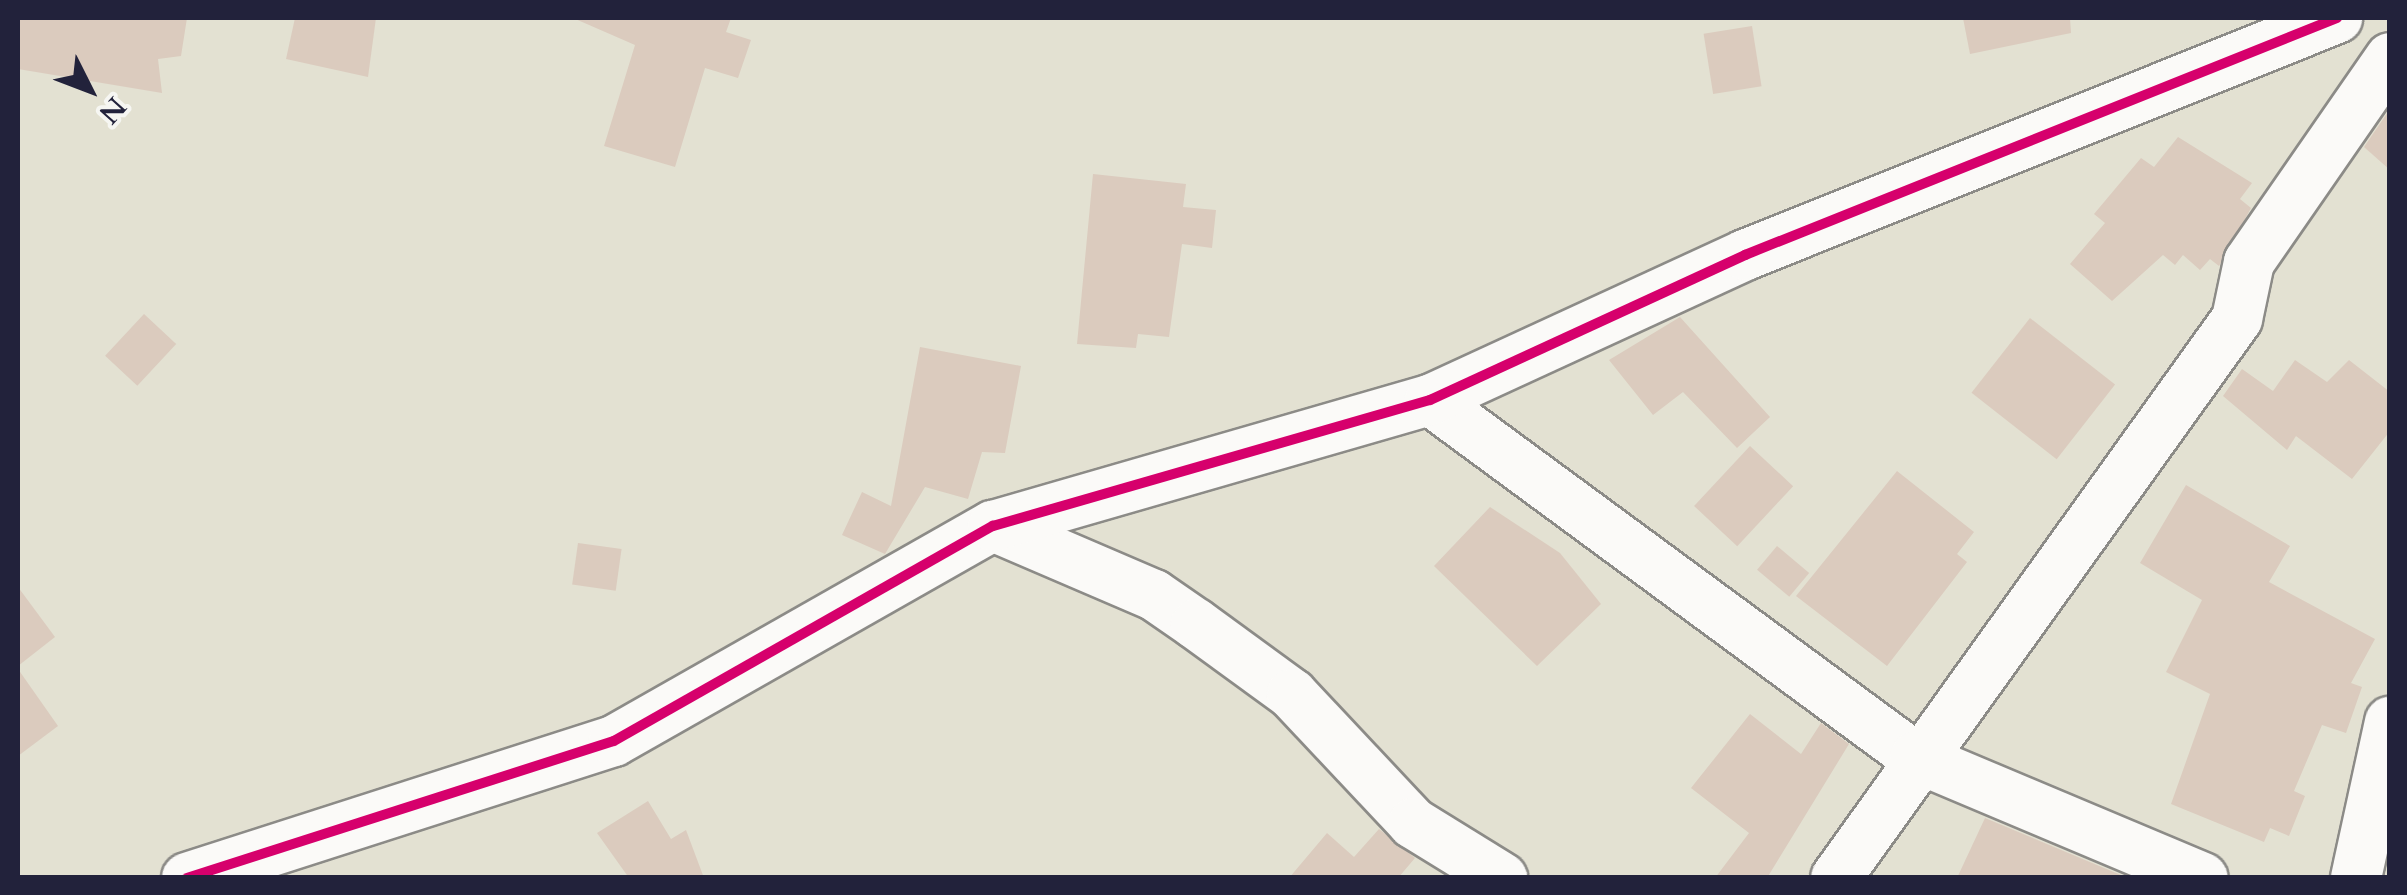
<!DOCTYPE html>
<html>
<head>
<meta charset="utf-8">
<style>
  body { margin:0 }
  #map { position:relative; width:2407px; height:895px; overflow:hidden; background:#e3e1d2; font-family:Cardo,serif }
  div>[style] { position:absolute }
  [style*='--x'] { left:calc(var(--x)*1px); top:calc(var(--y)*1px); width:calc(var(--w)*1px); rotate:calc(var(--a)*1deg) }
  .building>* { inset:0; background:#dbcbbe; transform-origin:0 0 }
  .roads { filter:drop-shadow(2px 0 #8c8b87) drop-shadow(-2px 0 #8c8b87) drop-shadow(0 2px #8c8b87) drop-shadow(0 -2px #8c8b87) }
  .street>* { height:50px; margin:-25px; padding:0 25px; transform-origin:25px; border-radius:25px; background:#fbfaf8 }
  .cycleway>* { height:10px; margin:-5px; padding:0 5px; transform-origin:5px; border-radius:5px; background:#d6006c }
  span { translate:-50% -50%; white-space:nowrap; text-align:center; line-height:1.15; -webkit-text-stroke:8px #f6f6f2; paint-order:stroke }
  .frame { position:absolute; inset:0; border:20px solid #22223b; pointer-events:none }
  .north { position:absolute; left:40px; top:40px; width:100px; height:100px; -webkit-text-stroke:8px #f6f6f2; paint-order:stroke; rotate:132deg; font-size:28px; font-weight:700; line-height:40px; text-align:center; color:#22223b }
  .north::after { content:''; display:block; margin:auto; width:35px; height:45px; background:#22223b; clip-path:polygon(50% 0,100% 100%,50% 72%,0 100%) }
</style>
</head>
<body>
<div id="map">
  <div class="building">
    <i style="clip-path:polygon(18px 18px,187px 18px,181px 56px,158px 59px,162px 93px,18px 69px)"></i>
    <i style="clip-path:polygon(295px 18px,376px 18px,368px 77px,286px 59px)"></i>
    <i style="clip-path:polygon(573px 18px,731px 18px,726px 32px,751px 40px,738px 78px,705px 68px,675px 167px,604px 146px,635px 45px)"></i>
    <i style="clip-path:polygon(1963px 18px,2070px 18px,2071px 33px,1970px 54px)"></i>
    <i style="left:1752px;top:26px;width:61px;height:49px;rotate:81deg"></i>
    <i style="clip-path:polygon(2390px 109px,2390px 170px,2364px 147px)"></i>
    <i style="clip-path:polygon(2178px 137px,2252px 183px,2240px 199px,2251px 208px,2219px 266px,2210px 259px,2200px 270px,2183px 255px,2175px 265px,2163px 255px,2112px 301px,2070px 264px,2105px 223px,2094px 214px,2141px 158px,2154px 167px)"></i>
    <i style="clip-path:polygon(1093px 174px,1186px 184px,1183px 207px,1216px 210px,1212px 248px,1182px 244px,1169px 337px,1138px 334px,1136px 348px,1077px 344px)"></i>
    <i style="left:144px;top:314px;width:44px;height:57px;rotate:43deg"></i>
    <i style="clip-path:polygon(1680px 317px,1770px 417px,1737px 448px,1683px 392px,1653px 415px,1609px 360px)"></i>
    <i style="left:2030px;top:318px;width:108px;height:95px;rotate:38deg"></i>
    <i style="clip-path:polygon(920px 347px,1021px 366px,1005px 453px,982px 452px,968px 499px,925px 487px,885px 554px,842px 535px,862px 492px,891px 506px)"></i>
    <i style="clip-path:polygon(2295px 360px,2327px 382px,2349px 360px,2390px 392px,2390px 431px,2352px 479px,2296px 436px,2287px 450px,2223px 396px,2242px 369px,2273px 391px)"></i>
    <i style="left:1750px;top:446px;width:59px;height:82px;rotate:43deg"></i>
    <i style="clip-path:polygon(1897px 471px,1974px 532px,1957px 554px,1967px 562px,1887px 666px,1796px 596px)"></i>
    <i style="clip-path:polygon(2186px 485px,2290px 546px,2269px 582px,2375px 639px,2351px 683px,2362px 687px,2346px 733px,2322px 725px,2294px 791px,2305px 796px,2289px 836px,2270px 828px,2264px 842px,2171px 804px,2210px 694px,2166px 672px,2202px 600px,2140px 563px)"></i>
    <i style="clip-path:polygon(1490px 507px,1560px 553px,1601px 604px,1537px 666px,1434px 566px)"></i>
    <i style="left:578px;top:543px;width:44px;height:42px;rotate:8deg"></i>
    <i style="left:1777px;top:546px;width:42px;height:31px;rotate:40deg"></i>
    <i style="clip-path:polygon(18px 587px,55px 637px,18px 666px)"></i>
    <i style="clip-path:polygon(18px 669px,58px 726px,18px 756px)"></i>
    <i style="clip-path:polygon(1750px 714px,1801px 754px,1821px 723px,1849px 744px,1767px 878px,1715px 878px,1749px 833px,1691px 788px)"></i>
    <i style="clip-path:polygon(648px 801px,671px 839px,686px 830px,704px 878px,629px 878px,597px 833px)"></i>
    <i style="clip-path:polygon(1985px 818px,2128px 878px,1957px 878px)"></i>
    <i style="clip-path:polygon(1379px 829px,1415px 858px,1398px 878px,1289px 878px,1327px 833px,1354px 857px)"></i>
  </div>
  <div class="roads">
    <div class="street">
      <i style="--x:1430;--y:400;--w:602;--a:36.36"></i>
      <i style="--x:1915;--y:757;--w:312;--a:22.8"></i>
      <i style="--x:993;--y:526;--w:175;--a:23.2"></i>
      <i style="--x:1154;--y:595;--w:51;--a:34.6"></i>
      <i style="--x:1196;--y:624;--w:119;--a:36.1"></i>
      <i style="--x:1292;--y:694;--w:177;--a:46.8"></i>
      <i style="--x:1413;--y:823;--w:105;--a:31.7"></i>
      <i style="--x:187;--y:878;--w:448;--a:-17.8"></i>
      <i style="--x:614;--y:741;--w:436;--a:-29.6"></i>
      <i style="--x:993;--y:526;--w:455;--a:-16.1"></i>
      <i style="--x:1430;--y:400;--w:347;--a:-24.7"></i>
      <i style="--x:1745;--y:255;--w:638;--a:-21.82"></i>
      <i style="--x:1836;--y:878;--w:688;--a:-54.35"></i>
      <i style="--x:2237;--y:319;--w:58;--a:-78.1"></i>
      <i style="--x:2249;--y:262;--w:248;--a:-55.3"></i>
      <i style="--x:2356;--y:878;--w:160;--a:-77.7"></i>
    </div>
  </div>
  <div class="cycleway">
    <i style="--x:187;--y:878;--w:448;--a:-17.8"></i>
    <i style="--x:614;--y:741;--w:436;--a:-29.6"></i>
    <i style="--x:993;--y:526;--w:455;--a:-16.1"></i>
    <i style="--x:1430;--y:400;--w:347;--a:-24.7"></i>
    <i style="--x:1745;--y:255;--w:638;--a:-21.82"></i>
  </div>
  <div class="frame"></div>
  <div class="north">N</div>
</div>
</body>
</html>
